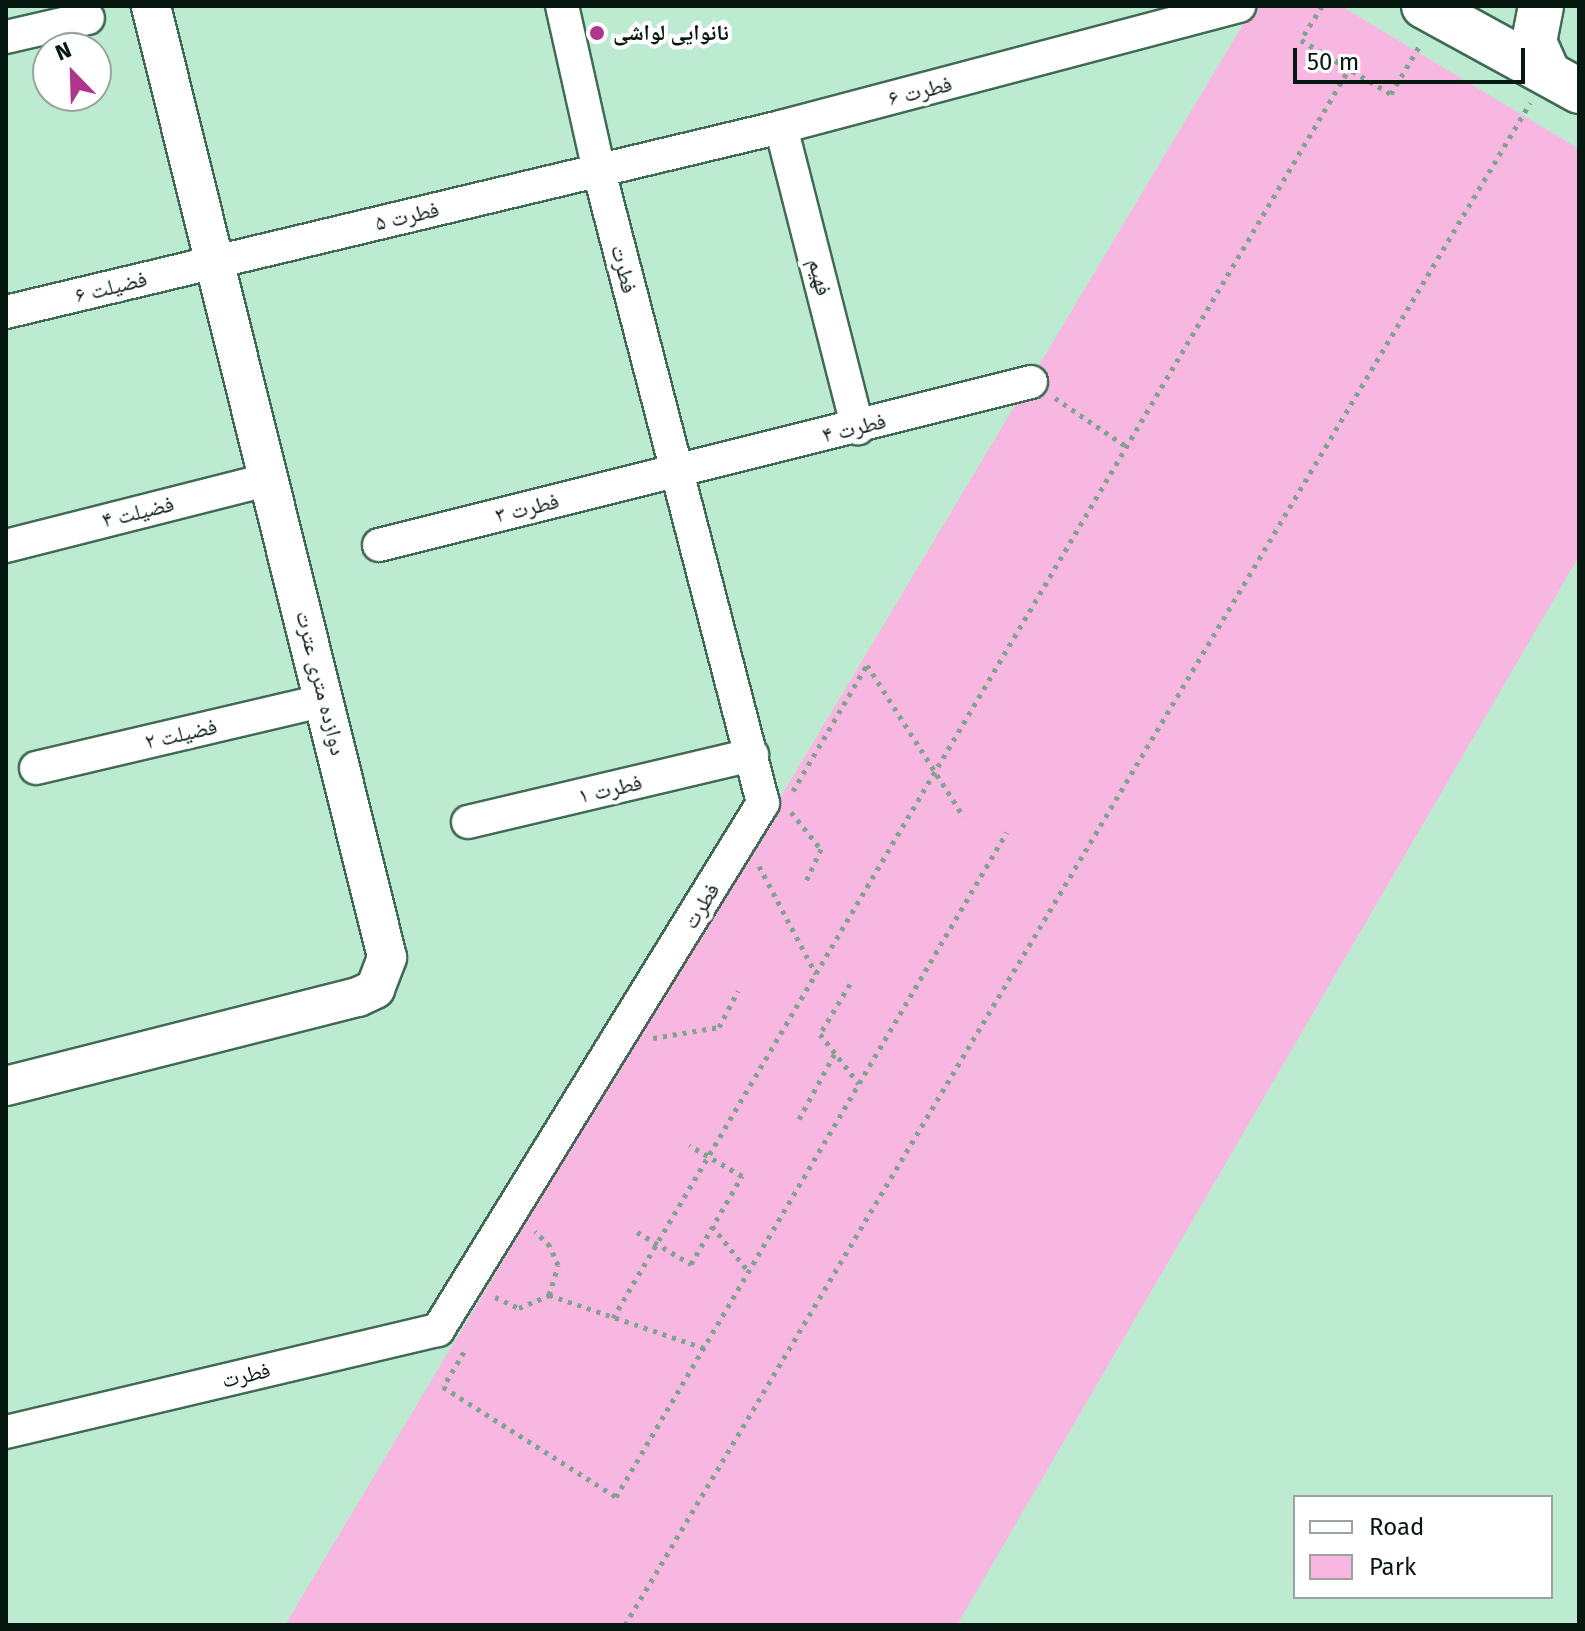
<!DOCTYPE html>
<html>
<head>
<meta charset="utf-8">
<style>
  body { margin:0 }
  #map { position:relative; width:1585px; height:1631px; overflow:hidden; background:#bdebd2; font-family:"Fira Sans","Noto Naskh Arabic",sans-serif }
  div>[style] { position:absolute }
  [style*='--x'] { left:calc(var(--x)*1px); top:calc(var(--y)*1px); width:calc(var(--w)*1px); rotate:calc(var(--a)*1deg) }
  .green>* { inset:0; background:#f8b7e0 }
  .path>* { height:5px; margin-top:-2.5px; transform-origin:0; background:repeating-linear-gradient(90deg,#7fa38f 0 4px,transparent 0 10px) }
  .roads { filter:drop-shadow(2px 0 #406a54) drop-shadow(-2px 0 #406a54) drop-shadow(0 2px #406a54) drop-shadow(0 -2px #406a54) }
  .minor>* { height:32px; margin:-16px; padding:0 16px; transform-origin:16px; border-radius:16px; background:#fff }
  .tertiary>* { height:38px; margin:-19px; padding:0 19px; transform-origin:19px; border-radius:19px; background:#fff }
  .secondary>* { height:44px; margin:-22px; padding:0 22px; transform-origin:22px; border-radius:22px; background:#fff }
  .dots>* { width:22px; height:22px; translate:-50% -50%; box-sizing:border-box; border:4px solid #fff; border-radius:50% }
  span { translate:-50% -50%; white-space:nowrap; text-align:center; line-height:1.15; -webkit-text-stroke:8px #fff; paint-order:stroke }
  .poi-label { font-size:22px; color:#071810; font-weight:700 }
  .left { translate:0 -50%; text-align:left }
  .street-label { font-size:22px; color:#071810 }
  .frame { position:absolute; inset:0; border:8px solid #071810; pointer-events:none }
  .legend { position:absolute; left:1293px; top:1495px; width:260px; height:104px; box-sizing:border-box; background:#fff; border:2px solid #9ca39f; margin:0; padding:10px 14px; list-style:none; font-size:24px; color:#071810 }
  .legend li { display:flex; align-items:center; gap:16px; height:40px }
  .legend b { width:40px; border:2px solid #9ca39f }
  .north { position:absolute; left:32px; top:32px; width:80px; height:80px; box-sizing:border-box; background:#fff; border:2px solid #9ca39f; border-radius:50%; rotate:337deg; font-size:22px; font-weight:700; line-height:32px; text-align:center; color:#071810 }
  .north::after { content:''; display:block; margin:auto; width:28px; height:36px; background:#ae378d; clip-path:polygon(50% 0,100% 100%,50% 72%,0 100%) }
  .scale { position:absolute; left:1293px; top:48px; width:232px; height:36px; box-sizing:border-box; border:4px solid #071810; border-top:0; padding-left:10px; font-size:24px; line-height:28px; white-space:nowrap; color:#071810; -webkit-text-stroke:6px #fff; paint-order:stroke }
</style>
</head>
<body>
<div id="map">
  <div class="green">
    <i style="clip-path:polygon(1254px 6px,1341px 6px,1579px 149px,1579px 556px,957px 1625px,285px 1625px)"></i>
  </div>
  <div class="path">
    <i style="--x:1322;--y:6;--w:40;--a:122"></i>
    <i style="--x:1301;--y:40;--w:105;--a:31"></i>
    <i style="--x:1391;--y:94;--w:59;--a:-59.5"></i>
    <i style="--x:1055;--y:398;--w:87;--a:34.2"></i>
    <i style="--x:793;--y:791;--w:146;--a:-59.6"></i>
    <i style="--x:867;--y:665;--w:180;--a:57.5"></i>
    <i style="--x:791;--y:812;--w:48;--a:51"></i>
    <i style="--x:821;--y:849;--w:38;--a:115"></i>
    <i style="--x:759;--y:866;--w:122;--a:62.2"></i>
    <i style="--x:850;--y:984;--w:58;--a:121"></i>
    <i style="--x:820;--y:1034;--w:63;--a:52"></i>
    <i style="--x:653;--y:1038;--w:67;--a:-9.5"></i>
    <i style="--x:719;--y:1027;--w:41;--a:-62.2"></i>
    <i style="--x:799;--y:1119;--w:75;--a:-61.4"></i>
    <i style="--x:712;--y:1226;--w:59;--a:51.2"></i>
    <i style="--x:637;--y:1232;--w:63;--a:30.7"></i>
    <i style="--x:691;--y:1264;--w:102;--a:-59.9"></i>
    <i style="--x:742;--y:1176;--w:61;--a:-149.7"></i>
    <i style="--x:549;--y:1295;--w:164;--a:18.9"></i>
    <i style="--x:495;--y:1297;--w:26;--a:25"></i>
    <i style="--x:519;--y:1308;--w:33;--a:-23"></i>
    <i style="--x:549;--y:1295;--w:31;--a:-73"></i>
    <i style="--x:558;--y:1265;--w:21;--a:-113"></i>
    <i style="--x:550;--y:1246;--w:21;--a:-135"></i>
    <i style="--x:613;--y:1318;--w:1450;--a:-59.49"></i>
    <i style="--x:464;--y:1352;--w:41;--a:121"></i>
    <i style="--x:443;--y:1387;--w:205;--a:32.4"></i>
    <i style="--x:616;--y:1497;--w:771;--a:-59.55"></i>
    <i style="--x:625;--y:1625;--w:1771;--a:-59.26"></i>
  </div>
  <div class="roads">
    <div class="minor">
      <i style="--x:6;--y:37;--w:84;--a:-13"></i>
      <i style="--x:781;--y:127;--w:311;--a:75.7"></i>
      <i style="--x:6;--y:312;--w:797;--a:-13.43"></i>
      <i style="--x:781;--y:127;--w:474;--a:-14.8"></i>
      <i style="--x:379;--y:545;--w:672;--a:-14.04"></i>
      <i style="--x:6;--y:546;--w:272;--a:-14.2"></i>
      <i style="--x:36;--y:768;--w:297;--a:-13.2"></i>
      <i style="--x:468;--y:822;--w:292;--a:-13.3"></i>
      <i style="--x:6;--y:1432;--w:444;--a:-13.3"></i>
      <i style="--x:438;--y:1330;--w:619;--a:-58.34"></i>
      <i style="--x:763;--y:803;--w:653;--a:-104.55"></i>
      <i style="--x:599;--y:171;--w:169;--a:-102.6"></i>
    </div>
    <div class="tertiary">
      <i style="--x:6;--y:1086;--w:363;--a:-14.2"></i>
      <i style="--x:358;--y:997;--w:19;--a:-25"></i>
      <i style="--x:375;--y:989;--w:34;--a:-69"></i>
      <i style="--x:387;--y:957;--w:980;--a:-103.94"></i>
    </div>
    <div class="secondary">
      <i style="--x:1424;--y:6;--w:177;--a:28.7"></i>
      <i style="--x:1541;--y:6;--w:37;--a:101"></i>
      <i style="--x:1534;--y:42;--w:34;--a:66"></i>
    </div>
  </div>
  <div class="dots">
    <i style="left:597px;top:33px;background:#ae378d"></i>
  </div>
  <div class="poi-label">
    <span class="left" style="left:613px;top:33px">نانوایی لواشی</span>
  </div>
  <div class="street-label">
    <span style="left:920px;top:91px;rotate:-14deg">فطرت ۶</span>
    <span style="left:407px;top:216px;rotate:-13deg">فطرت ۵</span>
    <span style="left:624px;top:269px;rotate:76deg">فطرت</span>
    <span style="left:820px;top:277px;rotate:76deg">فهیم</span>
    <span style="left:111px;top:287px;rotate:-14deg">فضیلت ۶</span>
    <span style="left:854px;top:428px;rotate:-14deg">فطرت ۴</span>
    <span style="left:527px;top:508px;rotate:-14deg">فطرت ۳</span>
    <span style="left:138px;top:512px;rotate:-14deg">فضیلت ۴</span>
    <span style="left:321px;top:683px;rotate:76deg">دوازده متری عترت</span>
    <span style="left:181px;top:734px;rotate:-13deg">فضیلت ۲</span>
    <span style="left:610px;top:789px;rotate:-13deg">فطرت ۱</span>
    <span style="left:701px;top:906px;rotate:-58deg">فطرت</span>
    <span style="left:246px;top:1375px;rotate:-13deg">فطرت</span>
  </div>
  <div class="frame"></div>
  <ul class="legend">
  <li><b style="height:10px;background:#fff"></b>Road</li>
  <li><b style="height:22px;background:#f8b7e0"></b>Park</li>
  </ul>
  <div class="north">N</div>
  <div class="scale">50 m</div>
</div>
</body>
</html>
